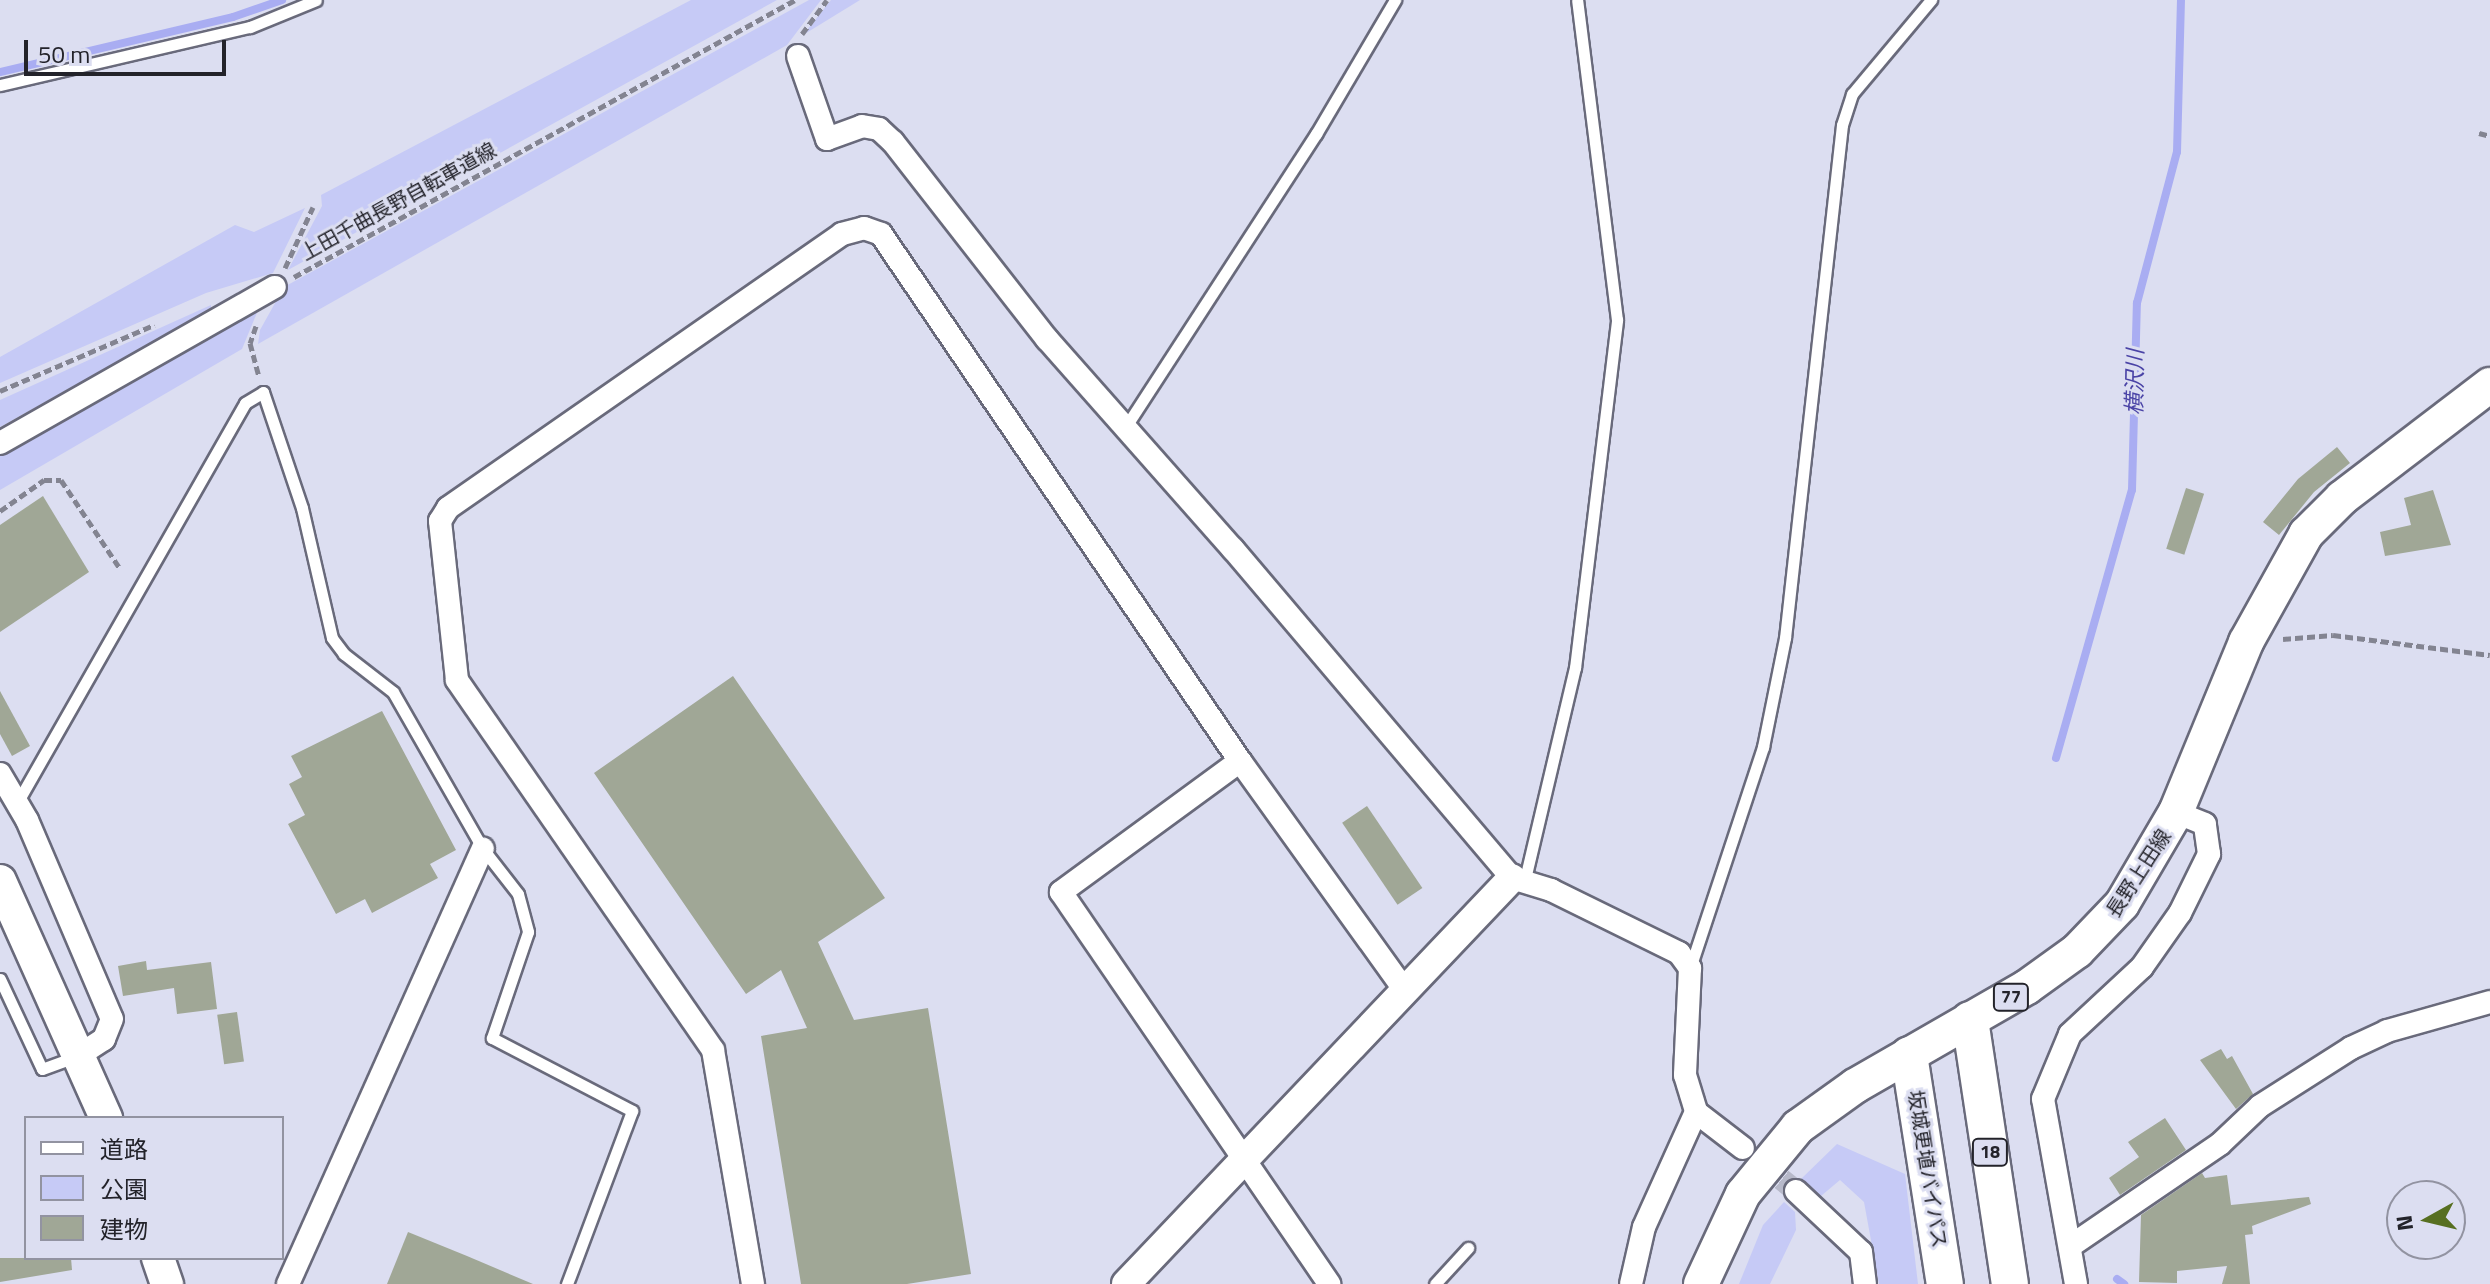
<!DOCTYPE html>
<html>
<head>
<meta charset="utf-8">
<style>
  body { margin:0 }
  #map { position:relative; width:2490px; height:1284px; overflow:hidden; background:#dcdef1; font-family:"Titillium Web","Noto Sans JP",sans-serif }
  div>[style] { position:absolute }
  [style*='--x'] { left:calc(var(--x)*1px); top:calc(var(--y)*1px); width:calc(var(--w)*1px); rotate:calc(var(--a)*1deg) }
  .green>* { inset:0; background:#c6caf6 }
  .stream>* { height:8px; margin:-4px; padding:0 4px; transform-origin:4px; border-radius:4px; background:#a9adf2 }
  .building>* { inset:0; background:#a0a796; transform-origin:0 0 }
  .minor-tunnel>* { height:22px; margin-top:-11px; transform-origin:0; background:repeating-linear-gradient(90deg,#b7b9c9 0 22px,transparent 0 33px) }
  .path>* { height:5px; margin-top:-2.5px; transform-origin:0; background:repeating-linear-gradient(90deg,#838491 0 8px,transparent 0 12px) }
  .roads { filter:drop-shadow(2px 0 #696a7b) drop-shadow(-2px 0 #696a7b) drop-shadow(0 2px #696a7b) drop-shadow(0 -2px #696a7b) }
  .service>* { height:11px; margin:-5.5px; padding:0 5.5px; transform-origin:5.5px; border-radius:5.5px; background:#fff }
  .minor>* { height:22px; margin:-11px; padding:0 11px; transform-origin:11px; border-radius:11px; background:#fff }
  .tertiary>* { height:28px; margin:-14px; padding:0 14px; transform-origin:14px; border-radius:14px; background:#fff }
  .secondary>* { height:32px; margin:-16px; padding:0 16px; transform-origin:16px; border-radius:16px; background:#fff }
  .primary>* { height:34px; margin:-17px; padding:0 17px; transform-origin:17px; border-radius:17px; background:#fff }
  .trunk>* { height:36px; margin:-18px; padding:0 18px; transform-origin:18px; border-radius:18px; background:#fff }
  span { translate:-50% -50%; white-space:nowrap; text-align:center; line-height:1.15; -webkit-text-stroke:6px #dcdef1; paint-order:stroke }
  .shield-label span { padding:2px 6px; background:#dcdef1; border:2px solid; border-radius:6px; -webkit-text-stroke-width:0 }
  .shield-label { font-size:18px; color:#23232a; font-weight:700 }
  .street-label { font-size:20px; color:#23232a }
  .water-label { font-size:22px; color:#4a43a6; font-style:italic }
  .legend { position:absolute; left:24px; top:1116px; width:260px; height:144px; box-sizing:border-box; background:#dcdef1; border:2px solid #9293a1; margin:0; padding:10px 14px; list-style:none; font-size:24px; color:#23232a }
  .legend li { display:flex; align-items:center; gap:16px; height:40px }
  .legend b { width:40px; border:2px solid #9293a1 }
  .north { position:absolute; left:2386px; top:1180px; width:80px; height:80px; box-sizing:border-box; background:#dcdef1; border:2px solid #9293a1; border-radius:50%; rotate:262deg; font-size:22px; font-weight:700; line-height:32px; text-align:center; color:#23232a }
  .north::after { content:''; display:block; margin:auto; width:28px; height:36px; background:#576f21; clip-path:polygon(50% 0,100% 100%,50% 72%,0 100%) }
  .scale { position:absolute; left:24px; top:40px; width:202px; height:36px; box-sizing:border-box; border:4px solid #23232a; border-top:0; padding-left:10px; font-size:24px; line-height:28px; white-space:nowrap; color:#23232a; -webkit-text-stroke:6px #dcdef1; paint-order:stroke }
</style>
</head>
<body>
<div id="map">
  <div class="green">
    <i style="clip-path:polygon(691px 0,777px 0,288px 270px,322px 206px,321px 195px)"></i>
    <i style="clip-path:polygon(809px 0,821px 0,787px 45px,258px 344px,260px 330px,284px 287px)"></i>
    <i style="clip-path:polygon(831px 0,860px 0,803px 35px)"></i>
    <i style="clip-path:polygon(305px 208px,273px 273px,206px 293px,0 383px,0 357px,235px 225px,254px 232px)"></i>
    <i style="clip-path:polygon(261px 303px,242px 349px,0 490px,0 453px)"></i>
    <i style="clip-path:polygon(211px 305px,211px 310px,0 427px,0 400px)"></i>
    <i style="clip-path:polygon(1837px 1144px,1905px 1174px,1918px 1284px,1879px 1284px,1864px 1202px,1840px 1180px,1821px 1196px,1801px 1179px)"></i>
    <i style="clip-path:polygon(1784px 1202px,1795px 1212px,1796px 1230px,1770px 1284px,1739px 1284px,1763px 1225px)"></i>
  </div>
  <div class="stream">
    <i style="--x:0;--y:72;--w:239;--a:-13.3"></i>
    <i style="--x:233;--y:17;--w:52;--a:-19.1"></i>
    <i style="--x:2056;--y:758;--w:279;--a:-74.2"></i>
    <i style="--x:2132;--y:490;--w:187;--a:-88.5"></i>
    <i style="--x:2137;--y:303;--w:156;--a:-75.2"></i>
    <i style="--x:2177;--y:152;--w:152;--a:-88.5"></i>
    <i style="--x:2117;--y:1279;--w:9;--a:36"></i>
  </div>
  <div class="building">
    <i style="clip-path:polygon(2337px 447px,2350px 463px,2314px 492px,2279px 535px,2263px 522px,2298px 479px)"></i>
    <i style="left:2186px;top:488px;width:19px;height:64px;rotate:18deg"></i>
    <i style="clip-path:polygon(2433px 490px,2451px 545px,2385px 556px,2380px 532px,2411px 525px,2404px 498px)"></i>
    <i style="clip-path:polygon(43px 496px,89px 572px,0 632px,0 525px)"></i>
    <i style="clip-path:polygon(733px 676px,885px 898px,818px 942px,854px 1020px,928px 1008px,971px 1274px,907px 1284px,801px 1284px,761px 1036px,807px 1028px,781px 970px,746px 994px,594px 773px)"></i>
    <i style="clip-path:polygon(0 691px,30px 746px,12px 756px,0 734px)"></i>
    <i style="clip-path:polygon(382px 711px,456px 850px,430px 864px,438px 878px,372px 913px,365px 899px,336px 914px,288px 824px,305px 815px,289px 784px,302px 777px,291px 756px)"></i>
    <i style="left:1367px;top:806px;width:99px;height:30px;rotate:56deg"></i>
    <i style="clip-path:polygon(146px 961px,147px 970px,211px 962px,217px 1009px,177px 1014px,174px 988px,123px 996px,118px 966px)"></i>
    <i style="left:237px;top:1012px;width:50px;height:20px;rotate:82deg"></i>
    <i style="clip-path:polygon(2221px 1049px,2227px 1059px,2232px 1056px,2253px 1094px,2236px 1109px,2200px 1060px)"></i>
    <i style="clip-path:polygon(2165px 1118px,2186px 1150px,2120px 1195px,2109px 1178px,2139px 1157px,2128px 1142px)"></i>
    <i style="clip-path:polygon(2202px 1173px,2205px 1178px,2227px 1175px,2231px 1205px,2309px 1197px,2311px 1204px,2252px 1226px,2253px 1234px,2245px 1235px,2250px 1284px,2222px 1284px,2227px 1266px,2177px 1271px,2177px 1283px,2139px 1282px,2141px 1215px)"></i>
    <i style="clip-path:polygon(408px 1232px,467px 1256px,533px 1284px,387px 1284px)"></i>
    <i style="clip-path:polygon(0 1258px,71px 1258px,72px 1270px,0 1282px)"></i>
  </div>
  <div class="minor-tunnel">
    <i style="--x:1756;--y:1159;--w:51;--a:38.7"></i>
  </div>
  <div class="path">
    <i style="--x:802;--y:34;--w:42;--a:-53.7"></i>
    <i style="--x:2479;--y:133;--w:11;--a:15"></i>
    <i style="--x:285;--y:268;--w:67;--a:-65.3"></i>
    <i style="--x:294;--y:277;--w:572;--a:-28.94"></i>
    <i style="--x:256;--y:326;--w:18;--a:109"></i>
    <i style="--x:250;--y:343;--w:35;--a:75"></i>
    <i style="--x:0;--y:391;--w:168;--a:-23.2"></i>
    <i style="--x:0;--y:511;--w:54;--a:-35.2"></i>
    <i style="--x:44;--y:480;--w:17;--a:0"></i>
    <i style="--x:61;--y:480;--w:105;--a:56.3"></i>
    <i style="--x:2283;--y:639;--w:50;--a:-4.6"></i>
    <i style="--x:2333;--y:635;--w:158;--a:7.3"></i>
  </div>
  <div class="roads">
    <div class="service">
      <i style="--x:0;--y:85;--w:257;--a:-13.1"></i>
      <i style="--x:250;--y:27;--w:71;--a:-22.2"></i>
      <i style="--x:1125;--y:428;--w:351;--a:-57"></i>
      <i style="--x:1316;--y:134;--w:156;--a:-59.5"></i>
      <i style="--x:17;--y:803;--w:460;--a:-60.3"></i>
      <i style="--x:245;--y:403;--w:21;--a:-31"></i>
      <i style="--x:263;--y:392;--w:122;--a:71.4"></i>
      <i style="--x:302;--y:508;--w:133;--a:77"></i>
      <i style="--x:332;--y:638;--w:20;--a:53"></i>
      <i style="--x:344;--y:654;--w:62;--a:37.8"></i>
      <i style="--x:393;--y:692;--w:181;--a:60.2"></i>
      <i style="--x:483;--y:849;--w:57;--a:52.1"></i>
      <i style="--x:518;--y:894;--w:39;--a:75"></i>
      <i style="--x:528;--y:932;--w:112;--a:108.8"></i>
      <i style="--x:492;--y:1038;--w:158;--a:27.5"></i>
      <i style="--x:632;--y:1111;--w:185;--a:110.6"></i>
      <i style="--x:1525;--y:879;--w:217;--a:-76.7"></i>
      <i style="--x:1575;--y:668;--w:351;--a:-83.1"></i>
      <i style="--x:1617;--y:320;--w:322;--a:-97.1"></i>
      <i style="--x:1690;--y:968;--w:233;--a:-71.7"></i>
      <i style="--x:1763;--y:747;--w:111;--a:-78.6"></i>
      <i style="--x:1785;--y:638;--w:516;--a:-83.66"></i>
      <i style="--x:1842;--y:125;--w:33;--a:-72"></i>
      <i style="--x:1852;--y:94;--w:123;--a:-50"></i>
      <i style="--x:0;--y:979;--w:99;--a:65"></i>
      <i style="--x:42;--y:1069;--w:35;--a:-20"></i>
      <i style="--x:1435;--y:1284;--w:49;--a:-47.5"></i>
    </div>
    <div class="minor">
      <i style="--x:798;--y:56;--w:88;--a:70.7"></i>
      <i style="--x:827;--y:139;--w:37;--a:-20"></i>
      <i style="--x:862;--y:126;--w:17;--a:10"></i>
      <i style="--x:879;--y:129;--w:19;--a:43"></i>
      <i style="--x:893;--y:142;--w:250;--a:52"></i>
      <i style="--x:1047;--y:339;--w:281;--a:48.5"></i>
      <i style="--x:1233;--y:549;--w:431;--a:49.7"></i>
      <i style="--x:1512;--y:878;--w:41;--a:17.1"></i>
      <i style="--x:1551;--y:890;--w:143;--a:26.2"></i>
      <i style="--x:1679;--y:953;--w:19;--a:54"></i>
      <i style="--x:1690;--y:968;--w:107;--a:92.7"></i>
      <i style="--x:1685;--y:1075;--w:39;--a:73"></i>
      <i style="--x:1696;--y:1112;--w:59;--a:37.5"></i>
      <i style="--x:0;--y:443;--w:316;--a:-29.6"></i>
      <i style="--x:1240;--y:761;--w:222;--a:143.8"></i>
      <i style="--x:1061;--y:892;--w:475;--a:55.6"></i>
      <i style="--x:0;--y:774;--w:53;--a:59.6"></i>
      <i style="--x:27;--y:820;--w:216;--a:66.9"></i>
      <i style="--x:112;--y:1019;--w:22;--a:112"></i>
      <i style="--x:104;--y:1039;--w:27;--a:147"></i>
      <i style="--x:1796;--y:1191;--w:89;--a:43.2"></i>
      <i style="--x:1861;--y:1252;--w:32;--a:83"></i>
      <i style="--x:2072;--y:1245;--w:179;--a:-34.3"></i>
      <i style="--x:2220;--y:1144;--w:55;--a:-43.5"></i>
      <i style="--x:2260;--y:1106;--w:108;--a:-32.5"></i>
      <i style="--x:2351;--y:1048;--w:40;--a:-25"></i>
      <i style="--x:2387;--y:1031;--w:107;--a:-15.7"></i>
      <i style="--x:288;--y:1284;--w:477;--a:-65.9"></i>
      <i style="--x:753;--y:1284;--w:237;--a:-99.7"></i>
      <i style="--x:713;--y:1050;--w:450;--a:-124.7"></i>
      <i style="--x:457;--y:680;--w:160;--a:-96.1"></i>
      <i style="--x:440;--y:521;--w:15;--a:-58"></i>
      <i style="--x:448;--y:508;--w:480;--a:-34.8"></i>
      <i style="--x:842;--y:234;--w:23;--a:-15"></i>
      <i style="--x:864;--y:228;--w:18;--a:19"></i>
      <i style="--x:881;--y:234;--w:638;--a:55.74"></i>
      <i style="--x:1240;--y:761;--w:283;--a:54.3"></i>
      <i style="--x:1631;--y:1284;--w:58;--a:-77.2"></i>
      <i style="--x:1644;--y:1227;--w:126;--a:-65.7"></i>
      <i style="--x:2076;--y:1284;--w:188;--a:-100.1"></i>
      <i style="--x:2043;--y:1099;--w:70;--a:-67.4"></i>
      <i style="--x:2070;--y:1034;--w:98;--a:-42.9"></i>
      <i style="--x:2142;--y:967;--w:66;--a:-54.9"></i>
      <i style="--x:2180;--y:913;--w:66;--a:-63.8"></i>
      <i style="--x:2209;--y:854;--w:30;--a:-98"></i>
      <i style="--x:2205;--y:824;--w:31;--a:-158"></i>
    </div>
    <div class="tertiary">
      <i style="--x:1126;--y:1284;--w:560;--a:-46.45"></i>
    </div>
    <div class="secondary">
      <i style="--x:0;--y:881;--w:260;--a:65.9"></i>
      <i style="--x:158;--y:1258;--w:28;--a:71"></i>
    </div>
    <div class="primary">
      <i style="--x:1701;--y:1284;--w:99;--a:-65"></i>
      <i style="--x:1743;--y:1194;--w:87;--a:-50.6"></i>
      <i style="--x:1798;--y:1127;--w:70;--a:-35.7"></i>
      <i style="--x:1855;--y:1086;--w:198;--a:-29.9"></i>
      <i style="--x:2027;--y:987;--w:62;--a:-35.8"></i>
      <i style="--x:2077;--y:951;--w:65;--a:-46.2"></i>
      <i style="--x:2122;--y:904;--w:107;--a:-59.6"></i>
      <i style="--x:2176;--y:812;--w:184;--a:-67.6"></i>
      <i style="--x:2246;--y:642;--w:124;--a:-60.9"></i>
      <i style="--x:2306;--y:534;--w:51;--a:-45"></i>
      <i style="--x:2342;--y:498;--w:186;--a:-37.4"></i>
    </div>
    <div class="trunk">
      <i style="--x:1970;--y:1020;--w:267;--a:81.4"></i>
      <i style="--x:1909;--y:1055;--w:232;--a:81.1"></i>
    </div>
  </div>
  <div class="shield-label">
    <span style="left:2011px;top:997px">77</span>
    <span style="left:1990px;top:1152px">18</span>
  </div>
  <div class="street-label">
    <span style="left:398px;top:201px;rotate:-29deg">上田千曲長野自転車道線</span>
    <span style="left:2138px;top:873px;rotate:-57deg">長野上田線</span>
    <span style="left:1928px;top:1169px;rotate:81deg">坂城更埴バイパス</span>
  </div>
  <div class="water-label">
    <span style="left:2135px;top:382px;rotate:-89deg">横沢川</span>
  </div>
  <ul class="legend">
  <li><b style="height:10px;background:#fff"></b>道路</li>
  <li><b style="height:22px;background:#c6caf6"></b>公園</li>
  <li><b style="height:22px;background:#a0a796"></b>建物</li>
  </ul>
  <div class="north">N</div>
  <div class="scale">50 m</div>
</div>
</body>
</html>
